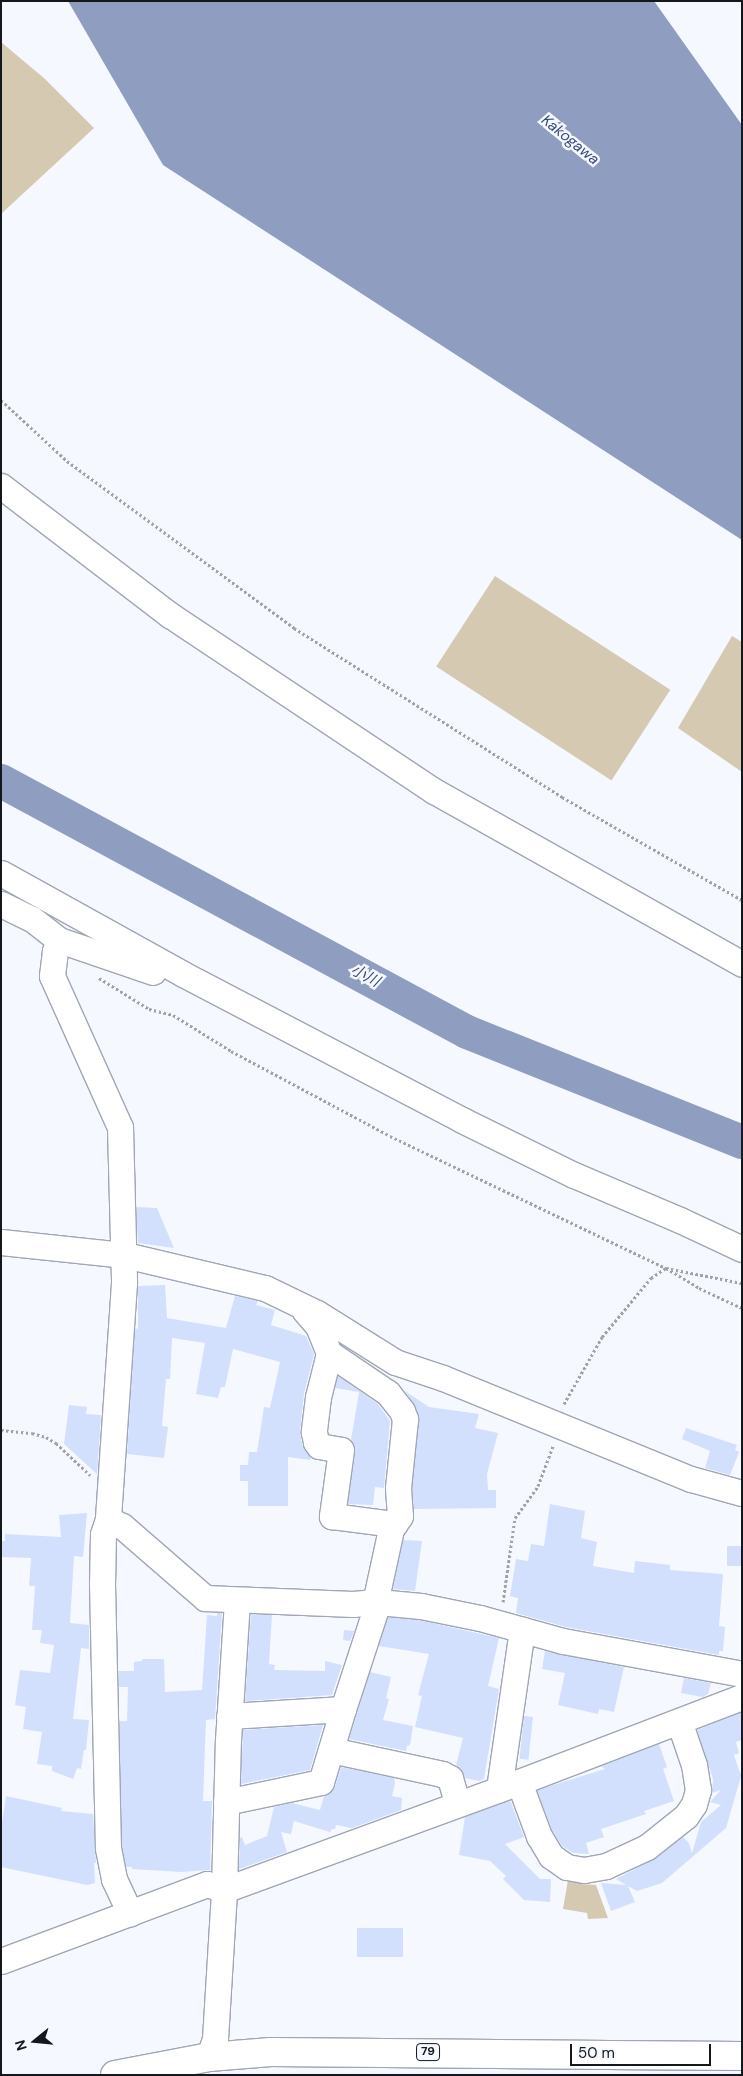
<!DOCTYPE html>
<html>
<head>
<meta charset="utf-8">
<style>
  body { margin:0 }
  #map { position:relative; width:743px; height:2076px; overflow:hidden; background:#f5f8fe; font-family:"DM Sans","Noto Sans JP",sans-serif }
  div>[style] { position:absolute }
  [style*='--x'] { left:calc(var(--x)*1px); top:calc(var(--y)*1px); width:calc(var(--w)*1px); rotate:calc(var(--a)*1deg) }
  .green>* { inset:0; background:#d5c9b2; transform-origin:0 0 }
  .water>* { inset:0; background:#8f9ec0 }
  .river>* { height:34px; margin:-17px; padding:0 17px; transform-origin:17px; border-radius:17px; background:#8f9ec0 }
  .building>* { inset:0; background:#d2e0fd; transform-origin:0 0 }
  .path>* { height:3px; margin-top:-1.5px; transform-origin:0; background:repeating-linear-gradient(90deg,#9fa2a8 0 2.5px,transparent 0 5px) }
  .roads { filter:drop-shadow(1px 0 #9fa6b4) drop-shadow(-1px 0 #9fa6b4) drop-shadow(0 1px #9fa6b4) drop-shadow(0 -1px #9fa6b4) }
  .minor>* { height:25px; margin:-12.5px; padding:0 12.5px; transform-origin:12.5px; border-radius:12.5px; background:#fff }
  .major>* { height:28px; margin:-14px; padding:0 14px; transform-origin:14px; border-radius:14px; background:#fff }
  span { translate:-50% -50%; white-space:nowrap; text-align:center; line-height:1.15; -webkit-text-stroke:5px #f5f8fe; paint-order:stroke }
  .shield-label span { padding:1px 4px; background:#f5f8fe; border:1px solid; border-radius:4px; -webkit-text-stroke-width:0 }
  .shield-label { font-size:12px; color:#14171c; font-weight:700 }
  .water-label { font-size:15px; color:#364b7a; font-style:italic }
  .frame { position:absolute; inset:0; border:2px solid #14171c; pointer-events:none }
  .north { position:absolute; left:10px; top:2016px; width:50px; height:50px; -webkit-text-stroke:4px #f5f8fe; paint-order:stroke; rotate:253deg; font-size:14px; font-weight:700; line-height:20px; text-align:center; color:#14171c }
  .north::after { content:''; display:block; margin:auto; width:18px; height:22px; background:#14171c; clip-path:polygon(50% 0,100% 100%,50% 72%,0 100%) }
  .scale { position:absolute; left:570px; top:2044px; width:141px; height:22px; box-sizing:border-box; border:2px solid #14171c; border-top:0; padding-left:6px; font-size:15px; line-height:18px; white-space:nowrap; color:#14171c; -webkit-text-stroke:4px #f5f8fe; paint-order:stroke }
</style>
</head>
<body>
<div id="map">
  <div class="green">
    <i style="clip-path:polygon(1px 42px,45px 79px,94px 128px,1px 214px)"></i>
    <i style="left:495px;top:576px;width:209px;height:108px;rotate:33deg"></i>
    <i style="clip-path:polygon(732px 636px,742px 642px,742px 772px,678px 728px)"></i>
    <i style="clip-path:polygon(569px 1874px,582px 1877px,581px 1884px,596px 1885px,608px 1918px,588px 1919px,587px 1913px,563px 1909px)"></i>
  </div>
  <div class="water">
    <i style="clip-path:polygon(68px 1px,654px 1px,742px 125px,742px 540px,163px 165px)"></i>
  </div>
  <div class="river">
    <i style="--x:1;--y:781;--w:529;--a:28.31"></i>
    <i style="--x:467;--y:1032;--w:296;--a:21.8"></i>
  </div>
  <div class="building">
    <i style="clip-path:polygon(136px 1207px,157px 1208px,174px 1248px,138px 1243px)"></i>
    <i style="clip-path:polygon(165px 1285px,167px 1318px,226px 1328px,235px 1296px,258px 1301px,256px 1305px,275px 1310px,271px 1325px,306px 1336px,314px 1354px,304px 1394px,300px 1431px,302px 1445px,311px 1457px,310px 1460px,288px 1457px,288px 1506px,248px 1506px,248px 1481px,240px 1481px,240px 1465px,248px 1465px,249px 1452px,257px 1452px,264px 1407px,270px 1408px,280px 1362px,233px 1349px,225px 1387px,221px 1387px,218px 1398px,196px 1394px,205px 1343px,172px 1338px,170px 1379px,166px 1379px,162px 1426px,168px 1427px,164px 1458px,127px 1454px,135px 1328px,138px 1329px,138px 1286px)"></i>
    <i style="clip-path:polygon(338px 1376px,378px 1404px,390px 1421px,384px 1488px,375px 1487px,373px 1505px,348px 1504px,355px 1452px,351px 1440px,359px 1392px,335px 1388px)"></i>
    <i style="clip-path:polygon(405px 1391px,429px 1407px,479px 1414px,475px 1428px,498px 1433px,487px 1474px,488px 1490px,496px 1490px,496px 1508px,414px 1509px,412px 1488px,419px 1420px,415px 1406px)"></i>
    <i style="clip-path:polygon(69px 1405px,87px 1407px,86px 1414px,101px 1415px,97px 1474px,64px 1444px)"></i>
    <i style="clip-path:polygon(686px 1428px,737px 1445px,735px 1450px,739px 1452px,730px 1475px,705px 1468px,710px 1451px,682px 1439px)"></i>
    <i style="clip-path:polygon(550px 1504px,585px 1511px,581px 1538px,597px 1542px,593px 1566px,634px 1573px,635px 1561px,670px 1565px,670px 1570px,723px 1574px,719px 1626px,725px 1627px,723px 1651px,719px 1651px,719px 1655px,566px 1627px,516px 1613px,518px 1598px,510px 1596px,516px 1559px,528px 1561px,531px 1544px,544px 1546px)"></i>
    <i style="clip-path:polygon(87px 1513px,83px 1557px,74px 1556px,70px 1623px,89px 1625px,89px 1649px,81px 1648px,73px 1719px,89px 1720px,86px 1750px,84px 1750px,81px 1769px,77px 1768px,73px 1779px,52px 1771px,52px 1766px,37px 1764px,42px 1732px,23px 1729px,26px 1707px,15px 1705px,20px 1670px,50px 1673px,54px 1645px,40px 1643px,42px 1630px,32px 1630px,35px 1586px,29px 1586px,31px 1558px,1px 1557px,1px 1541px,5px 1541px,5px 1534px,61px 1537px,59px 1515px)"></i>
    <i style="clip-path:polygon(403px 1540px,422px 1541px,415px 1591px,393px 1589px)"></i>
    <i style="left:727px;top:1546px;width:15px;height:20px"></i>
    <i style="clip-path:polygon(217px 1613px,222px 1613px,215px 1719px,206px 1720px,203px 1801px,212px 1801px,210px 1870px,181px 1872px,132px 1869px,132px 1867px,126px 1867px,122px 1846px,119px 1721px,127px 1721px,128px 1687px,119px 1687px,118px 1671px,134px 1671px,134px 1662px,141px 1661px,143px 1659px,164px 1659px,165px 1692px,202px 1690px,207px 1615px,217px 1616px)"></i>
    <i style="clip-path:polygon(251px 1614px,272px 1615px,269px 1664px,275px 1665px,274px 1670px,325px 1671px,325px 1661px,342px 1665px,332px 1695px,245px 1701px)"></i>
    <i style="clip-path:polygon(388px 1617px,419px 1620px,499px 1638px,488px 1686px,499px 1689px,484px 1779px,479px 1781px,465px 1778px,461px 1769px,456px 1765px,463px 1738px,415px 1727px,422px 1696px,418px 1695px,429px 1654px,379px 1646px)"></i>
    <i style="clip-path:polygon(344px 1630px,354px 1631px,350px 1641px,343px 1640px)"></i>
    <i style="clip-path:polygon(545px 1651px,624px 1667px,614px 1712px,599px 1709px,598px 1714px,558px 1705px,565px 1673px,542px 1669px)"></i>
    <i style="clip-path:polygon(370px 1672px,391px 1677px,386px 1698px,389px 1699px,383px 1720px,413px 1726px,410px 1745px,407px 1746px,406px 1751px,349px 1739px)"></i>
    <i style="clip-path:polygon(684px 1678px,711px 1683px,708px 1694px,703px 1697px,681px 1693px)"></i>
    <i style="clip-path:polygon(742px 1712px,742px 1740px,736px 1742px,739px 1753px,734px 1755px,740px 1773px,742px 1773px,726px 1828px,662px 1883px,637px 1891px,628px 1886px,635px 1902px,611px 1911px,601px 1883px,626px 1885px,616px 1879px,656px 1858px,683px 1837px,689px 1843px,692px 1853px,701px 1822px,721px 1805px,710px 1802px,721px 1790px,712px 1793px,713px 1779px,697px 1730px)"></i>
    <i style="left:524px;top:1716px;width:9px;height:43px;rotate:6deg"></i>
    <i style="clip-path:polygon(323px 1725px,310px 1770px,241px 1784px,243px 1730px)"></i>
    <i style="clip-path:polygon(659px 1744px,667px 1767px,663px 1769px,674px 1801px,644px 1811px,646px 1814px,601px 1829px,604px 1837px,586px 1843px,589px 1854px,573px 1853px,562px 1846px,552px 1830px,537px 1790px,605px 1769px,601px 1766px)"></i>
    <i style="clip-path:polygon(341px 1767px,394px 1778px,395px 1783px,392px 1796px,402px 1798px,401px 1810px,352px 1828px,336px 1825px,335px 1829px,332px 1829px,330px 1832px,294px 1821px,291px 1834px,281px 1832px,287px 1852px,239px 1869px,240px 1838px,242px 1837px,245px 1845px,267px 1836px,274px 1807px,292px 1803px,320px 1810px,324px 1796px,330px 1793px,335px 1787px)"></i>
    <i style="clip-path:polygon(6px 1796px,62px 1808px,61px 1811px,93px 1814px,96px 1863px,94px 1863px,95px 1883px,87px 1885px,1px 1867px,1px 1830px)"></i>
    <i style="clip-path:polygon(510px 1800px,524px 1837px,505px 1844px,540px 1879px,551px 1879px,550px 1902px,524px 1900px,503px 1879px,506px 1876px,490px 1861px,459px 1855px,465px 1817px)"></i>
    <i style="left:357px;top:1928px;width:46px;height:29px"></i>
  </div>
  <div class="path">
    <i style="--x:1;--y:400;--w:90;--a:42.7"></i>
    <i style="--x:67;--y:461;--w:282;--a:36.3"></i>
    <i style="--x:294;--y:628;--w:317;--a:32.2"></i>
    <i style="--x:562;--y:797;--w:207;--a:29.8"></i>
    <i style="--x:99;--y:978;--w:59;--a:31.8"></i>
    <i style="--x:149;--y:1009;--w:25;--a:14"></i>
    <i style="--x:173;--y:1015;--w:68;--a:31.8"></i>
    <i style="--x:231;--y:1051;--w:180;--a:28.1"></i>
    <i style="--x:390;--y:1136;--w:306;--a:25.6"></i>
    <i style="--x:666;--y:1268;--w:39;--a:31"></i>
    <i style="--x:699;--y:1288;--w:47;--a:24.9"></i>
    <i style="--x:564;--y:1404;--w:77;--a:-60.4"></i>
    <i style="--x:602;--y:1337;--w:77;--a:-50.3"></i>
    <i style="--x:651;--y:1278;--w:18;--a:-34"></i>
    <i style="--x:666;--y:1268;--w:77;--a:11.2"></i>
    <i style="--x:1;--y:1430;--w:31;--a:6"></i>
    <i style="--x:32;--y:1433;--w:15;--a:16"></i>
    <i style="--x:46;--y:1437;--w:12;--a:31"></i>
    <i style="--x:56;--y:1443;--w:47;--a:43.3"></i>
    <i style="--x:503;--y:1602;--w:85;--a:-81.9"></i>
    <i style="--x:515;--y:1518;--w:39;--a:-54"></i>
    <i style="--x:538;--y:1486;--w:43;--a:-69.4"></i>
  </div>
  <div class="roads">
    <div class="minor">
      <i style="--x:1;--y:486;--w:213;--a:37.4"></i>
      <i style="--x:170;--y:615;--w:317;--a:33.7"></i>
      <i style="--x:434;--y:791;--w:353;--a:29.3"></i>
      <i style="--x:1;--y:873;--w:208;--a:29"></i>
      <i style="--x:183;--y:974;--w:315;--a:27.6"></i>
      <i style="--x:462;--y:1120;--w:125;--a:26.2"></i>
      <i style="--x:574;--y:1175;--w:115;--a:23"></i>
      <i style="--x:680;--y:1220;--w:68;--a:25.1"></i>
      <i style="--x:1;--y:904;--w:34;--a:26"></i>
      <i style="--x:32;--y:919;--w:34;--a:38"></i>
      <i style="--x:59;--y:940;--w:99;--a:18.8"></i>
      <i style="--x:59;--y:940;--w:12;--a:110"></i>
      <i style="--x:55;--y:951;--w:25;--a:97"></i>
      <i style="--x:52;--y:976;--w:166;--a:65.8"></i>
      <i style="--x:120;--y:1127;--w:156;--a:88.5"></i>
      <i style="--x:124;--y:1283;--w:237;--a:93.9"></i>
      <i style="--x:108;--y:1519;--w:16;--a:108"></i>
      <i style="--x:103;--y:1534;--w:50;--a:91.1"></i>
      <i style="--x:102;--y:1584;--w:264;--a:88.7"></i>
      <i style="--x:108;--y:1848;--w:32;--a:79"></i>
      <i style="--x:114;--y:1879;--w:38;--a:65"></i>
      <i style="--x:1;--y:1242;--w:125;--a:6"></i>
      <i style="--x:125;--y:1255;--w:144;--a:13.3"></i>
      <i style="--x:265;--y:1288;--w:58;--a:25.7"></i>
      <i style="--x:317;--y:1313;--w:92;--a:32.1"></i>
      <i style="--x:395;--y:1362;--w:51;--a:18.4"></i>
      <i style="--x:443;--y:1378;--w:268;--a:22.2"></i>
      <i style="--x:691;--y:1479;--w:53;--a:15.4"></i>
      <i style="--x:305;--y:1311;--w:20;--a:49"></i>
      <i style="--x:318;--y:1326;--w:29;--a:68"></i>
      <i style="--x:329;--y:1353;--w:71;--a:34.1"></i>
      <i style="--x:388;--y:1393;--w:23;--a:52"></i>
      <i style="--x:402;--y:1411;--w:9;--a:69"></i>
      <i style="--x:405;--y:1419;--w:69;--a:95.8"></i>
      <i style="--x:398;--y:1488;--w:28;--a:86"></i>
      <i style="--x:400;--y:1516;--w:16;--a:125"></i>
      <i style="--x:391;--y:1529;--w:66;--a:102.2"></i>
      <i style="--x:377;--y:1594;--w:8;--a:83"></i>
      <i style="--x:378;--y:1602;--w:113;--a:108.1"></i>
      <i style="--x:329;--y:1353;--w:45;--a:104"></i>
      <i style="--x:318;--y:1397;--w:35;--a:97"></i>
      <i style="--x:314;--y:1432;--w:10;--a:79"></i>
      <i style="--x:316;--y:1442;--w:5;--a:53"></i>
      <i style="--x:319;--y:1446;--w:22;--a:10"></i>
      <i style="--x:341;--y:1450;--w:67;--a:97.8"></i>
      <i style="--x:332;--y:1516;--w:63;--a:7.4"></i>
      <i style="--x:108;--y:1519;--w:16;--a:27"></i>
      <i style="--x:122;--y:1526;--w:110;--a:40.9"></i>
      <i style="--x:205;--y:1598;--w:148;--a:2.3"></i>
      <i style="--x:353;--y:1604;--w:25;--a:-5"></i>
      <i style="--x:378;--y:1602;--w:43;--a:5.3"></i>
      <i style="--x:421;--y:1606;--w:60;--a:11.5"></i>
      <i style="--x:480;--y:1618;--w:86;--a:15.5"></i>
      <i style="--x:563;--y:1641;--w:182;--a:10.4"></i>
      <i style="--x:331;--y:1750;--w:114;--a:12.2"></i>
      <i style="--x:442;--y:1774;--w:9;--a:27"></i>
      <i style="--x:450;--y:1778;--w:26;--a:74"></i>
      <i style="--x:519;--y:1782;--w:58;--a:69.7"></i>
      <i style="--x:539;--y:1836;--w:23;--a:59"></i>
      <i style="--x:551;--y:1856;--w:19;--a:35"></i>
      <i style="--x:567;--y:1867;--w:17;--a:10"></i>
      <i style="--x:584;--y:1870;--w:22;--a:-10"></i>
      <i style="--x:606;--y:1866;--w:45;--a:-24.9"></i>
      <i style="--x:647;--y:1847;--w:50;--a:-38.5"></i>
      <i style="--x:686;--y:1816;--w:14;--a:-56"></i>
      <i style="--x:694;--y:1804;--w:15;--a:-74"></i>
      <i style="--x:698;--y:1790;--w:25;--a:-99"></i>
      <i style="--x:694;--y:1765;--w:46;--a:-108.8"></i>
      <i style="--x:499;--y:1789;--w:161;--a:-81.8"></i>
      <i style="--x:226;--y:1802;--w:97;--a:-11.9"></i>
      <i style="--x:321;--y:1782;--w:76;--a:-73.2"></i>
      <i style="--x:343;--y:1709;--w:114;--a:176.5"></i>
      <i style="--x:1;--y:1961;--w:220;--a:-20.5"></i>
      <i style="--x:207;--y:1884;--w:18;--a:19"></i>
      <i style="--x:224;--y:1890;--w:314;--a:-20.1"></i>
      <i style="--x:519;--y:1782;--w:239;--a:-20.9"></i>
      <i style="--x:209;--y:2057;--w:19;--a:-72"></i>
      <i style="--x:215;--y:2039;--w:149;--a:-86.5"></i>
      <i style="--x:224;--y:1890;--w:150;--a:-88.5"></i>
      <i style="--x:228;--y:1740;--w:139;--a:-86.3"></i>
    </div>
    <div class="major">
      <i style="--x:115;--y:2075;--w:96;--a:-10.8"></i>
      <i style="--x:209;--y:2057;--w:62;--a:-4.6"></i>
      <i style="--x:271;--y:2052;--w:471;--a:0.5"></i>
    </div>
  </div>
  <div class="shield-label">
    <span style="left:428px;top:2052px">79</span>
  </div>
  <div class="water-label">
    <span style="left:570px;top:140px;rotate:39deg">Kakogawa</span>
    <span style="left:365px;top:976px;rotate:28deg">小川</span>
  </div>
  <div class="frame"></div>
  <div class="north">N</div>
  <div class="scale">50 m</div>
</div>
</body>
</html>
